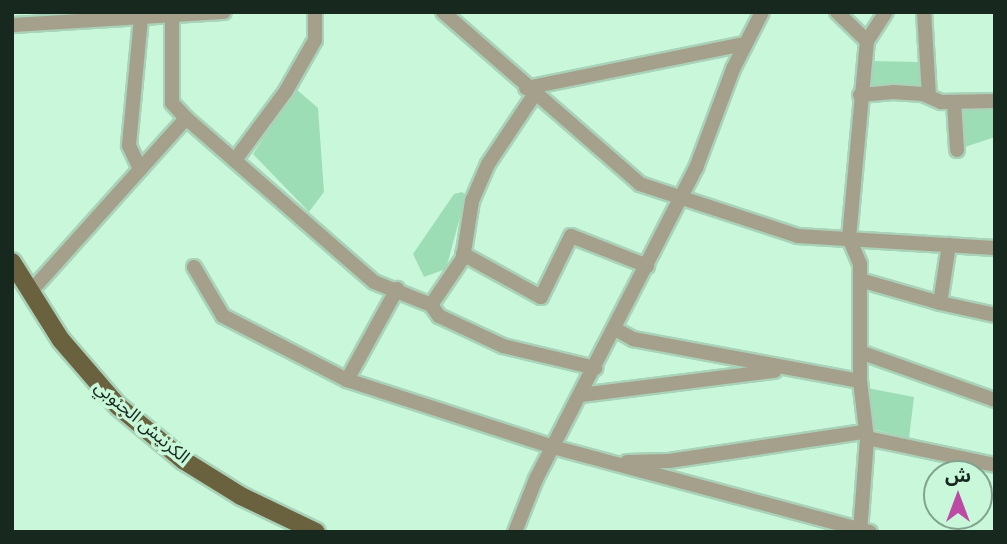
<!DOCTYPE html>
<html>
<head>
<meta charset="utf-8">
<style>
  body { margin:0 }
  #map { position:relative; width:1007px; height:544px; overflow:hidden; background:#c9f7da; font-family:"Libre Baskerville","Noto Sans Arabic",serif }
  div>[style] { position:absolute }
  [style*='--x'] { left:calc(var(--x)*1px); top:calc(var(--y)*1px); width:calc(var(--w)*1px); rotate:calc(var(--a)*1deg) }
  .green>* { inset:0; background:#9dddb6 }
  .roads { filter:drop-shadow(2px 0 #a9d2b8) drop-shadow(-2px 0 #a9d2b8) drop-shadow(0 2px #a9d2b8) drop-shadow(0 -2px #a9d2b8) }
  .minor>* { height:14px; margin:-7px; padding:0 7px; transform-origin:7px; border-radius:7px; background:#a4a08c }
  .major>* { height:18px; margin:-9px; padding:0 9px; transform-origin:9px; border-radius:9px; background:#6a623f }
  span { translate:-50% -50%; white-space:nowrap; text-align:center; line-height:1.15; -webkit-text-stroke:7px #c9f7da; paint-order:stroke }
  .street-label { font-size:18px; color:#17281e }
  .frame { position:absolute; inset:0; border:14px solid #17281e; pointer-events:none }
  .north { position:absolute; left:923px; top:460px; width:70px; height:70px; box-sizing:border-box; background:#c9f7da; border:2px solid #82a48f; border-radius:50%; rotate:0deg; font-size:19px; font-weight:700; line-height:28px; text-align:center; color:#17281e }
  .north::after { content:''; display:block; margin:auto; width:24px; height:32px; background:#bd4aa4; clip-path:polygon(50% 0,100% 100%,50% 72%,0 100%) }
</style>
</head>
<body>
<div id="map">
  <div class="green">
    <i style="clip-path:polygon(872px 61px,920px 62px,922px 90px,866px 87px)"></i>
    <i style="clip-path:polygon(296px 89px,318px 108px,324px 192px,309px 212px,253px 154px)"></i>
    <i style="clip-path:polygon(995px 106px,995px 137px,962px 148px,961px 107px)"></i>
    <i style="clip-path:polygon(462px 192px,466px 195px,446px 269px,424px 277px,413px 254px,454px 194px)"></i>
    <i style="clip-path:polygon(867px 388px,914px 397px,909px 438px,868px 428px)"></i>
  </div>
  <div class="roads">
    <div class="minor">
      <i style="--x:443;--y:12;--w:262;--a:41.1"></i>
      <i style="--x:640;--y:184;--w:166;--a:18.2"></i>
      <i style="--x:798;--y:236;--w:197;--a:3.5"></i>
      <i style="--x:837;--y:12;--w:42;--a:44"></i>
      <i style="--x:924;--y:12;--w:84;--a:86.6"></i>
      <i style="--x:172;--y:16;--w:87;--a:90"></i>
      <i style="--x:172;--y:103;--w:21;--a:47"></i>
      <i style="--x:12;--y:25;--w:212;--a:-3.5"></i>
      <i style="--x:526;--y:88;--w:223;--a:-11.4"></i>
      <i style="--x:860;--y:95;--w:33;--a:-5"></i>
      <i style="--x:893;--y:92;--w:30;--a:4"></i>
      <i style="--x:923;--y:94;--w:20;--a:24"></i>
      <i style="--x:941;--y:102;--w:54;--a:-1.1"></i>
      <i style="--x:954;--y:102;--w:48;--a:86.4"></i>
      <i style="--x:235;--y:160;--w:86;--a:-53.5"></i>
      <i style="--x:286;--y:91;--w:59;--a:-60.4"></i>
      <i style="--x:315;--y:40;--w:28;--a:-90"></i>
      <i style="--x:140;--y:169;--w:26;--a:-115"></i>
      <i style="--x:129;--y:145;--w:129;--a:-84.6"></i>
      <i style="--x:463;--y:254;--w:89;--a:28.9"></i>
      <i style="--x:541;--y:297;--w:68;--a:-63.8"></i>
      <i style="--x:571;--y:236;--w:82;--a:21.5"></i>
      <i style="--x:194;--y:267;--w:57;--a:59.4"></i>
      <i style="--x:223;--y:316;--w:140;--a:27.3"></i>
      <i style="--x:347;--y:380;--w:217;--a:18"></i>
      <i style="--x:553;--y:447;--w:328;--a:15"></i>
      <i style="--x:860;--y:280;--w:83;--a:16"></i>
      <i style="--x:940;--y:303;--w:59;--a:-81.2"></i>
      <i style="--x:31;--y:291;--w:232;--a:-48.1"></i>
      <i style="--x:186;--y:118;--w:249;--a:41.1"></i>
      <i style="--x:374;--y:282;--w:61;--a:22"></i>
      <i style="--x:431;--y:305;--w:57;--a:-55.8"></i>
      <i style="--x:463;--y:258;--w:58;--a:-81"></i>
      <i style="--x:472;--y:201;--w:40;--a:-66.6"></i>
      <i style="--x:488;--y:164;--w:83;--a:-56.3"></i>
      <i style="--x:940;--y:303;--w:56;--a:12.3"></i>
      <i style="--x:431;--y:305;--w:14;--a:54"></i>
      <i style="--x:439;--y:316;--w:71;--a:25.1"></i>
      <i style="--x:503;--y:346;--w:95;--a:13.4"></i>
      <i style="--x:615;--y:329;--w:21;--a:29"></i>
      <i style="--x:633;--y:339;--w:231;--a:10.5"></i>
      <i style="--x:860;--y:352;--w:143;--a:19.6"></i>
      <i style="--x:347;--y:380;--w:104;--a:-61.2"></i>
      <i style="--x:581;--y:395;--w:195;--a:-7.1"></i>
      <i style="--x:867;--y:438;--w:131;--a:11.9"></i>
      <i style="--x:627;--y:462;--w:42;--a:-1.4"></i>
      <i style="--x:669;--y:461;--w:197;--a:-8.5"></i>
      <i style="--x:515;--y:532;--w:57;--a:-68.4"></i>
      <i style="--x:536;--y:479;--w:350;--a:-62.8"></i>
      <i style="--x:696;--y:168;--w:106;--a:-69.5"></i>
      <i style="--x:733;--y:69;--w:64;--a:-63"></i>
      <i style="--x:860;--y:532;--w:94;--a:-85.7"></i>
      <i style="--x:867;--y:438;--w:57;--a:-97"></i>
      <i style="--x:860;--y:381;--w:117;--a:-90"></i>
      <i style="--x:860;--y:264;--w:28;--a:-113"></i>
      <i style="--x:849;--y:238;--w:198;--a:-84.8"></i>
      <i style="--x:867;--y:41;--w:35;--a:-57"></i>
    </div>
    <div class="major">
      <i style="--x:12;--y:262;--w:92;--a:57.9"></i>
      <i style="--x:61;--y:340;--w:87;--a:49.2"></i>
      <i style="--x:118;--y:406;--w:85;--a:39.7"></i>
      <i style="--x:183;--y:460;--w:68;--a:31.8"></i>
      <i style="--x:241;--y:496;--w:83;--a:25.6"></i>
    </div>
  </div>
  <div class="street-label">
    <span style="left:142px;top:422px;rotate:40deg">الكرنيش الجنوبي</span>
  </div>
  <div class="frame"></div>
  <div class="north">ش</div>
</div>
</body>
</html>
